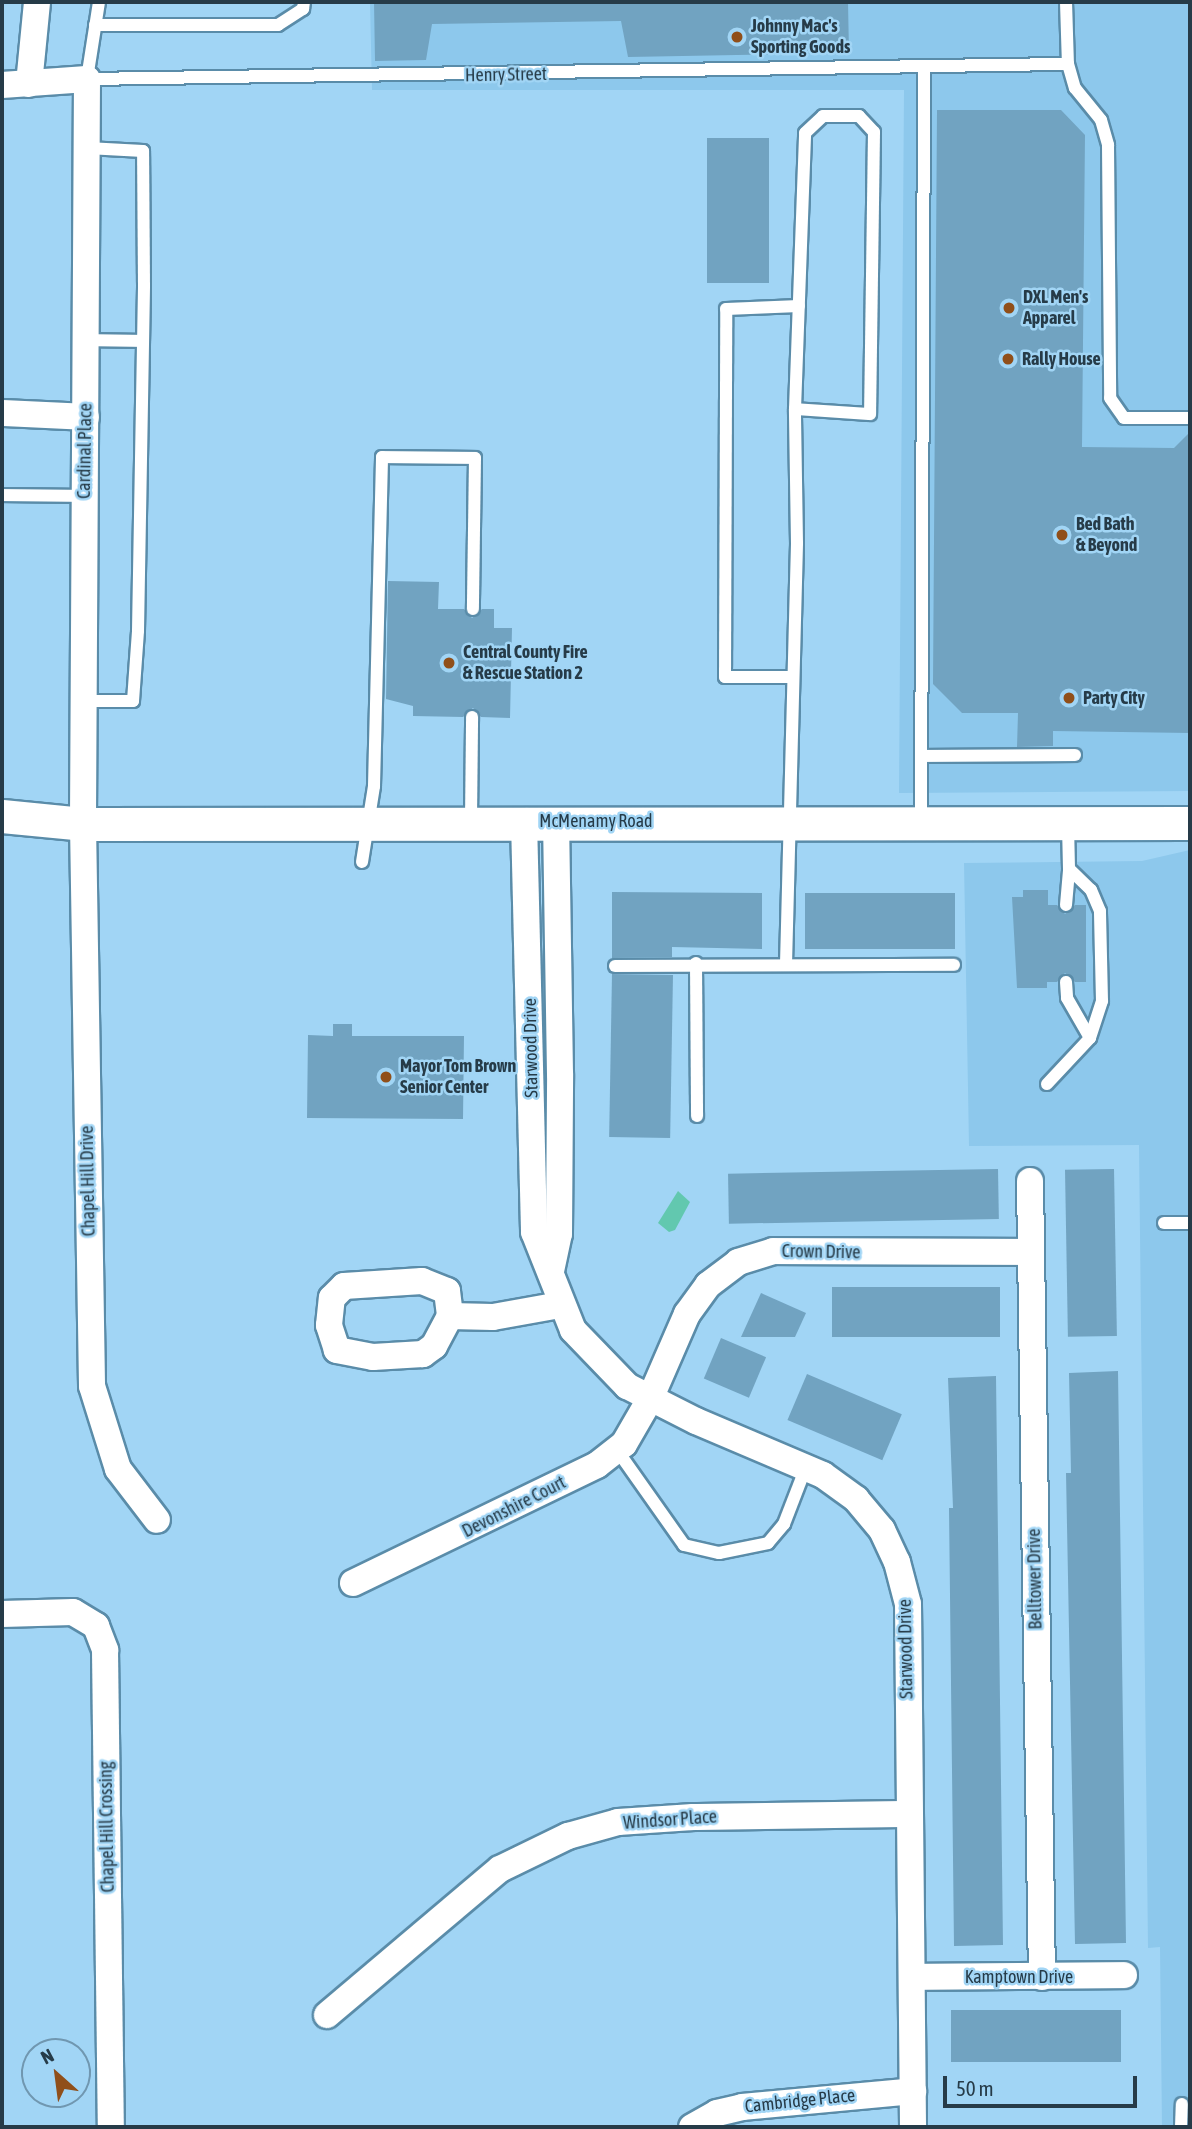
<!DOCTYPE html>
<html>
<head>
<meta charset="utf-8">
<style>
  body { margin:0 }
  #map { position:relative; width:1192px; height:2129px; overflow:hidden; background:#a1d5f5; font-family:"Asap Condensed",sans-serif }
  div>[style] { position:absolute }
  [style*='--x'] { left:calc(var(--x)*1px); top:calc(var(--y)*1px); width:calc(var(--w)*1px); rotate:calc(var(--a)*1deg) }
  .built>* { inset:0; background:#8dc8ec }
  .water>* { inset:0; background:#62c8af }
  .building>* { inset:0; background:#71a3c1; transform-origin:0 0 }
  .roads { filter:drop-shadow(2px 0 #5a8ca9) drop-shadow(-2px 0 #5a8ca9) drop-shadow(0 2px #5a8ca9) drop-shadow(0 -2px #5a8ca9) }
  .service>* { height:12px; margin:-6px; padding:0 6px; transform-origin:6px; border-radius:6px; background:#fff }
  .minor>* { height:26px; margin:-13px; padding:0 13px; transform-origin:13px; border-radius:13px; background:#fff }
  .tertiary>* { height:33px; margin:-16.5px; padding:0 16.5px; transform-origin:16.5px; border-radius:16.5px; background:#fff }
  .dots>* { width:19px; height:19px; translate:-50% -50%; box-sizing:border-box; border:4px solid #a1d5f5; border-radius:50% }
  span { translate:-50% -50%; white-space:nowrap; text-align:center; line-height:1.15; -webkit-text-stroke:5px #a1d5f5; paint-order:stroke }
  .poi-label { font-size:18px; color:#263b48; font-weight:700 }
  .left { translate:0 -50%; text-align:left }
  .street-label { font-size:18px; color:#263b48 }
  .frame { position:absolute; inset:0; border:4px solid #263b48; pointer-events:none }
  .north { position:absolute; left:21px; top:2038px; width:70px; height:70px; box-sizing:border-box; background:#a1d5f5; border:2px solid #7097b0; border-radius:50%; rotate:332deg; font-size:19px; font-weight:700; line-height:28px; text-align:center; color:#263b48 }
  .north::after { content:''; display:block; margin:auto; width:24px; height:32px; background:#904f1a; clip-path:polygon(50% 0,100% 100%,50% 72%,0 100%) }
  .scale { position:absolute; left:943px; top:2076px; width:194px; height:32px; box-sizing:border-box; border:4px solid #263b48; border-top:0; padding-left:9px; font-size:21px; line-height:24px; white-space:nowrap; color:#263b48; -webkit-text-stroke:5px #a1d5f5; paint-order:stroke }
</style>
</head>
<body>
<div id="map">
  <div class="built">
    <i style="clip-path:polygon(370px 2px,1190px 2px,1190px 791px,899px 793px,904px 90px,372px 90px)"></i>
    <i style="clip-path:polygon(1190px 850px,1190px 2127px,1162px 2127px,1160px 1947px,1148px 1948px,1139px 1145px,969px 1146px,964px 863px,1142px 861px)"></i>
  </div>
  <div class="water">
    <i style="clip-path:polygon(678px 1191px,690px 1202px,675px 1230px,669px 1232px,658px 1223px)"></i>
  </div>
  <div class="building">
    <i style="clip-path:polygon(374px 2px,848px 2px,849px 53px,628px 57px,621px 21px,432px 24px,426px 60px,375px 61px)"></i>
    <i style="clip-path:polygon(937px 110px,1061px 110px,1085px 135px,1082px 447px,1174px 448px,1190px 432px,1190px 733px,1053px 731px,1053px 746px,1017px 747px,1018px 713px,962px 713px,933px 684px)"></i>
    <i style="left:707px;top:138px;width:62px;height:145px"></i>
    <i style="clip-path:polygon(388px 581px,439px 582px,438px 609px,464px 609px,472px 618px,482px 609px,494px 609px,494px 628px,512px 628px,510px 718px,481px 717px,473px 708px,463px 717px,413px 716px,413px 706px,386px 699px)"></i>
    <i style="clip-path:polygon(1023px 890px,1048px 890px,1048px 905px,1057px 905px,1065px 914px,1075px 905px,1086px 905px,1086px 982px,1075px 982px,1065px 973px,1057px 982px,1047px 982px,1047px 988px,1017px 988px,1012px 897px,1023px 897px)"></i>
    <i style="clip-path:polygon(612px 892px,762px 893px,762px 949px,672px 947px,672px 957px,612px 958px)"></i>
    <i style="left:805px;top:893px;width:150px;height:56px"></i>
    <i style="left:612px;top:974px;width:61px;height:163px;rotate:1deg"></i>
    <i style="clip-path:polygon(333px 1024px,352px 1024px,352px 1036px,464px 1036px,463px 1119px,307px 1118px,308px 1035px,333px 1036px)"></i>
    <i style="left:998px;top:1169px;width:50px;height:270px;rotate:89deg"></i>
    <i style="left:1114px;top:1169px;width:167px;height:49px;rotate:89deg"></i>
    <i style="left:1000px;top:1287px;width:50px;height:168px;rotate:90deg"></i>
    <i style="clip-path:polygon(761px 1293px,806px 1313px,795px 1337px,741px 1337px)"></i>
    <i style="left:721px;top:1338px;width:49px;height:44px;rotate:23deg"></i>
    <i style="clip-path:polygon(1118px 1371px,1126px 1943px,1075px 1944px,1066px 1473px,1071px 1473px,1069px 1373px)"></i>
    <i style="left:807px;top:1374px;width:103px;height:50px;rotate:23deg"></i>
    <i style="clip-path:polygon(996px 1376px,1003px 1945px,954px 1946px,949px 1508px,953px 1508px,948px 1378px)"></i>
    <i style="left:1121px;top:2010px;width:52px;height:170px;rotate:90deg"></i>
  </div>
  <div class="roads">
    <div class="service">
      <i style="--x:99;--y:2;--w:78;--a:98.9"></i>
      <i style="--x:87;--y:79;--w:981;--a:-0.88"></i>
      <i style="--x:1066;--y:2;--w:62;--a:88.2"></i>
      <i style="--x:1068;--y:64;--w:25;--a:74"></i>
      <i style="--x:1075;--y:88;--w:41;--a:50.9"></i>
      <i style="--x:1101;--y:120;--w:26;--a:74"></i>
      <i style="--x:1108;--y:145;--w:253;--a:89.5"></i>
      <i style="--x:1110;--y:398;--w:24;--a:55"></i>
      <i style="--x:1124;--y:418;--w:66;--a:0"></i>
      <i style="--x:95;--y:25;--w:183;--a:0"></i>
      <i style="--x:278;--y:25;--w:30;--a:-33"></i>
      <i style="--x:303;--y:9;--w:7;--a:-82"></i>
      <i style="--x:86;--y:340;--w:56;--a:1"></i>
      <i style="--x:2;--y:495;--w:83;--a:0.7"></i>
      <i style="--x:793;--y:677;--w:68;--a:180"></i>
      <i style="--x:725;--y:677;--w:368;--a:-89.8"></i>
      <i style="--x:726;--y:309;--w:73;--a:-2.4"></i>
      <i style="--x:84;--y:701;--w:49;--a:0"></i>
      <i style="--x:133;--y:701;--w:70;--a:-85.9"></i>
      <i style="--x:138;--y:631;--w:345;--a:-89"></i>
      <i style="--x:144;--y:286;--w:135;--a:-90.4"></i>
      <i style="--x:143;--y:151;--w:56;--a:-176.9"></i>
      <i style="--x:922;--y:756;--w:153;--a:-0.4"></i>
      <i style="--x:471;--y:820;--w:103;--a:-89.4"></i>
      <i style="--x:921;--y:821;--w:754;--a:-89.77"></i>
      <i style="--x:362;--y:862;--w:77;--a:-81"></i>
      <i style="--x:374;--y:786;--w:329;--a:-88.6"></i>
      <i style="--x:382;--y:457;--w:93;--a:0.6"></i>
      <i style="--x:475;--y:458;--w:151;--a:90.8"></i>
      <i style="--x:1066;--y:905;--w:36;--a:-85"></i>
      <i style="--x:696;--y:963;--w:153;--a:89.6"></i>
      <i style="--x:786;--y:964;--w:421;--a:-88.5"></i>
      <i style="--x:797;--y:543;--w:134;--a:-90.9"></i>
      <i style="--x:795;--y:409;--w:276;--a:-87.9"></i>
      <i style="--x:805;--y:133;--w:25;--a:-43"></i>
      <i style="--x:823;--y:116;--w:36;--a:0"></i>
      <i style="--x:859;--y:116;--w:22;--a:47"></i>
      <i style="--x:874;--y:132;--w:282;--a:90.8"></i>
      <i style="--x:870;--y:414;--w:75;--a:-176.2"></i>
      <i style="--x:615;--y:966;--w:339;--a:-0.2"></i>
      <i style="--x:1066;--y:982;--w:16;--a:86"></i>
      <i style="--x:1067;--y:998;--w:46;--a:60.1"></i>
      <i style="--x:1047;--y:1084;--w:63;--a:-46.9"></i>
      <i style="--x:1090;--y:1038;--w:39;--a:-72"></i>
      <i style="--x:1102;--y:1001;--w:90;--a:-91.3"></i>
      <i style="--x:1100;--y:911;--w:23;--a:-113"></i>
      <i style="--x:1091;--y:890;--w:30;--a:-136"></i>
      <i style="--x:1069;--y:869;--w:45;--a:-91.3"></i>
      <i style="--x:1164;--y:1223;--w:26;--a:0"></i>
      <i style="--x:617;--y:1450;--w:116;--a:54.8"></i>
      <i style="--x:684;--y:1545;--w:36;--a:13"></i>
      <i style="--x:719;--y:1553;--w:50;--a:-11.5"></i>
      <i style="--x:768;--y:1543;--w:25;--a:-50"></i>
      <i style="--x:784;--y:1524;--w:61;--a:-68.9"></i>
      <i style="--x:1181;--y:2127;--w:23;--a:-88"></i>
    </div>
    <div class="minor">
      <i style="--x:29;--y:84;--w:82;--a:-84.4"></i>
      <i style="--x:2;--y:85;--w:85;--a:-4"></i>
      <i style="--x:87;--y:79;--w:745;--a:90.31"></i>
      <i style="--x:83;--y:824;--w:562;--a:89.08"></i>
      <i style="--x:92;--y:1386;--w:87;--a:72.6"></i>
      <i style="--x:118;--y:1469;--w:64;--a:52.6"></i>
      <i style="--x:2;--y:413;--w:84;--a:2.7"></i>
      <i style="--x:524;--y:821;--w:411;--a:88.6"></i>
      <i style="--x:534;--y:1232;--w:105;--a:68.3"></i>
      <i style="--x:573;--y:1330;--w:78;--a:46"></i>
      <i style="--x:627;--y:1386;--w:77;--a:26.9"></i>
      <i style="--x:696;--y:1421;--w:138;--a:23"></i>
      <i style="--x:823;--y:1475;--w:41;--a:36"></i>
      <i style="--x:856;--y:1499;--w:40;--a:50"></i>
      <i style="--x:882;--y:1530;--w:35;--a:65"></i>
      <i style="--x:897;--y:1562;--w:43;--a:75.3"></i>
      <i style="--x:908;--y:1604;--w:523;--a:89.45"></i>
      <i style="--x:1030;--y:1181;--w:796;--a:89.14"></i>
      <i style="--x:551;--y:1271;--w:38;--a:-78"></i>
      <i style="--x:559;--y:1234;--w:160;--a:-89.6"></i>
      <i style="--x:560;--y:1074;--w:253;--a:-90.9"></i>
      <i style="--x:422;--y:1281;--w:27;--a:22"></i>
      <i style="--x:447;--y:1291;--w:25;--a:83"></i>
      <i style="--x:450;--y:1316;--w:34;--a:118"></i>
      <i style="--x:434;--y:1346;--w:14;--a:144"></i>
      <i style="--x:423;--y:1354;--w:50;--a:176.6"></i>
      <i style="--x:373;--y:1357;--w:37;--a:-169"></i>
      <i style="--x:337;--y:1350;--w:26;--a:-108"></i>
      <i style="--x:329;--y:1325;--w:27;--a:-84"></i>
      <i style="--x:332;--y:1298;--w:17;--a:-45"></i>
      <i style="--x:344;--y:1286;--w:78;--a:-3.7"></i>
      <i style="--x:450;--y:1316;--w:43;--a:1.3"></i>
      <i style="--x:493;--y:1317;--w:68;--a:-10.2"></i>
      <i style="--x:353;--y:1583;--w:271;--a:-25.8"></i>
      <i style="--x:597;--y:1465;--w:34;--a:-38"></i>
      <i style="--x:624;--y:1444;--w:52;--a:-60"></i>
      <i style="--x:650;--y:1399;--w:93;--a:-66.5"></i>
      <i style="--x:687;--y:1314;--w:36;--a:-54"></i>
      <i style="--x:708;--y:1285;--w:38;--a:-37"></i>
      <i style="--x:738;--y:1262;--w:37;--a:-17"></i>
      <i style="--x:773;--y:1251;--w:257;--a:0.2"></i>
      <i style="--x:2;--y:1614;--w:71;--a:-1.6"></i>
      <i style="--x:73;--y:1612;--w:27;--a:31"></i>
      <i style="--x:96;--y:1626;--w:26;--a:69"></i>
      <i style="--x:105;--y:1650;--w:477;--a:89.3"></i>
      <i style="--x:913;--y:1977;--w:211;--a:-0.5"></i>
      <i style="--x:327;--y:2015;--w:226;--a:-40.2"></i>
      <i style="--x:500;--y:1869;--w:76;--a:-25.9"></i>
      <i style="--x:568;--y:1836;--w:52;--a:-15.6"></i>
      <i style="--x:618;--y:1822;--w:75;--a:-3.8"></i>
      <i style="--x:693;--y:1817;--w:214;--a:-0.8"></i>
      <i style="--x:692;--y:2127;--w:29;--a:-29"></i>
      <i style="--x:717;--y:2113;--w:26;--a:-13"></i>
      <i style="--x:742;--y:2107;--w:172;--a:-5.3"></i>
    </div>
    <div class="tertiary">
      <i style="--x:2;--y:816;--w:81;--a:5.6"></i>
      <i style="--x:83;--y:824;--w:1107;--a:-0.05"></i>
    </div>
  </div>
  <div class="dots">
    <i style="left:737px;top:37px;background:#904f1a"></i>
    <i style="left:1009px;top:308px;background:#904f1a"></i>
    <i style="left:1008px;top:359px;background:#904f1a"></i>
    <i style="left:1062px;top:535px;background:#904f1a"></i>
    <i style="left:449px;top:663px;background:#904f1a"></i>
    <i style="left:1069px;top:698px;background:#904f1a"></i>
    <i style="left:386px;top:1077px;background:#904f1a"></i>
  </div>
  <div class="poi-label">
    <span class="left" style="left:751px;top:37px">Johnny Mac's<br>Sporting Goods</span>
    <span class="left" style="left:1023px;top:308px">DXL Men's<br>Apparel</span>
    <span class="left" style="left:1022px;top:359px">Rally House</span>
    <span class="left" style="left:1076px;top:535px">Bed Bath<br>&amp; Beyond</span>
    <span class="left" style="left:463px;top:663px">Central County Fire<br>&amp; Rescue Station 2</span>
    <span class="left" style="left:1083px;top:698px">Party City</span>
    <span class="left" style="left:400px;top:1077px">Mayor Tom Brown<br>Senior Center</span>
  </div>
  <div class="street-label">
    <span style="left:506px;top:75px;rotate:-1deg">Henry Street</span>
    <span style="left:85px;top:451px;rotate:-89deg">Cardinal Place</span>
    <span style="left:596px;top:821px">McMenamy Road</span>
    <span style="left:531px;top:1048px;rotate:-91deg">Starwood Drive</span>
    <span style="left:88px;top:1181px;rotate:-91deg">Chapel Hill Drive</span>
    <span style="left:821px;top:1252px;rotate:1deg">Crown Drive</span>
    <span style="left:514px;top:1507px;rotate:-27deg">Devonshire Court</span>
    <span style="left:1035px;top:1579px;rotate:-91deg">Belltower Drive</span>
    <span style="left:906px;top:1649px;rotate:-91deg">Starwood Drive</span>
    <span style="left:670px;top:1820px;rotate:-4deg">Windsor Place</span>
    <span style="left:107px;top:1827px;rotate:-91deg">Chapel Hill Crossing</span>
    <span style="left:1019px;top:1977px">Kamptown Drive</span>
    <span style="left:800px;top:2101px;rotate:-6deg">Cambridge Place</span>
  </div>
  <div class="frame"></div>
  <div class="north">N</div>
  <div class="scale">50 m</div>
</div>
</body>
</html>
